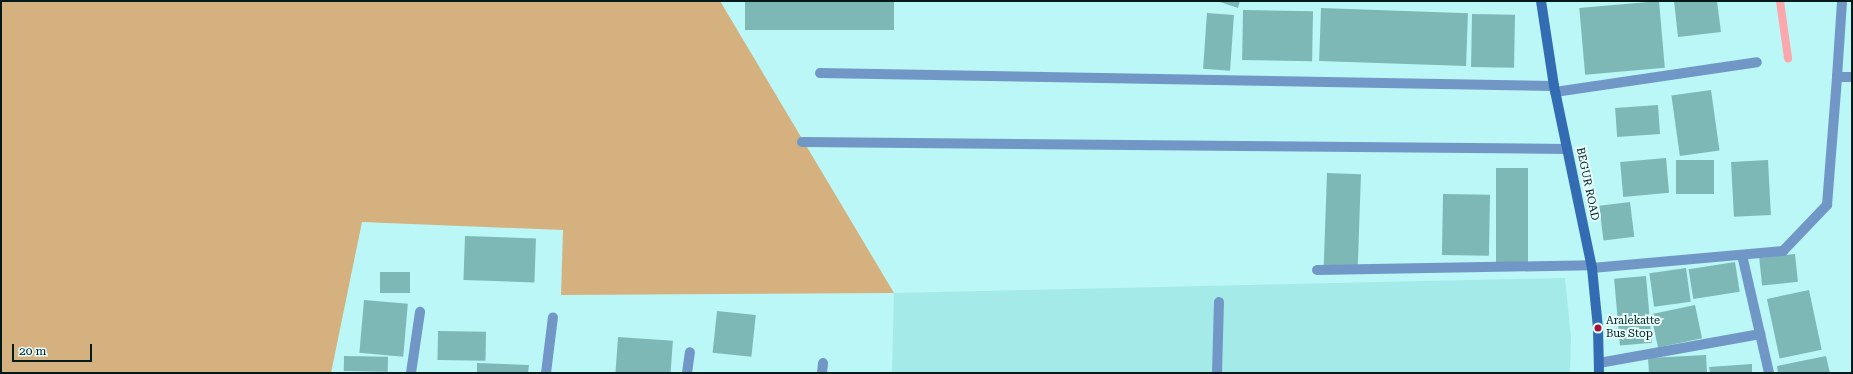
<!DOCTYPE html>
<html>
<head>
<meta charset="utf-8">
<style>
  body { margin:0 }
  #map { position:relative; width:1853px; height:374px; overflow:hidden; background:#baf7f6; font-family:"Roboto Serif",serif }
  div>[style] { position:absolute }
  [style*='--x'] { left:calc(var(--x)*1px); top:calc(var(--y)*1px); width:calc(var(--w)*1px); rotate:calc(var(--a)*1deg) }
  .built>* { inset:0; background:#a3eae9 }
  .green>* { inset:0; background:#d5b17f }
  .stream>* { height:8px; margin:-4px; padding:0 4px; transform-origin:4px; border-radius:4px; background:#fca7ac }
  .building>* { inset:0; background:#7db8b7; transform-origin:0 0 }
  .service>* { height:10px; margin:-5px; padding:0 5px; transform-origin:5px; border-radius:5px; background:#7197c7 }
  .minor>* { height:10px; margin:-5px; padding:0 5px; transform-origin:5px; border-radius:5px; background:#7197c7 }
  .tertiary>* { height:10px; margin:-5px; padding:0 5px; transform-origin:5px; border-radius:5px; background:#7197c7 }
  .secondary>* { height:10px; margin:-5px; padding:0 5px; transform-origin:5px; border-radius:5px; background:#336cb3 }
  .dots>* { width:11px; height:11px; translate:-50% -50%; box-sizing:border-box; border:2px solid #e5fdfc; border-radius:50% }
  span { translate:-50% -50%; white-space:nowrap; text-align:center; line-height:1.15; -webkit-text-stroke:4px #e5fdfc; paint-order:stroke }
  .street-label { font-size:11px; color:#031a1a }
  .poi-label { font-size:11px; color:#031a1a }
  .left { translate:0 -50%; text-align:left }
  .frame { position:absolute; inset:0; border:2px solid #031a1a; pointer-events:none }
  .scale { position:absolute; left:12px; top:344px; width:80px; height:18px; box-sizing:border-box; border:2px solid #031a1a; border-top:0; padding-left:5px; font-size:12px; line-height:14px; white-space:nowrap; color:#031a1a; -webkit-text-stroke:3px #e5fdfc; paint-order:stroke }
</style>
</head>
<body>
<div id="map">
  <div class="built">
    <i style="clip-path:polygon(1565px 278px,1571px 338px,1570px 373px,892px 373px,894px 293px)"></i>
  </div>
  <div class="green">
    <i style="clip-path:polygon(1px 1px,720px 1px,894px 293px,561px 295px,563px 230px,362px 222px,331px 373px,1px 373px)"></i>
  </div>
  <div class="stream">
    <i style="--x:1780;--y:1;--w:58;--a:82"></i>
  </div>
  <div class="building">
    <i style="left:745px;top:1px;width:149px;height:29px"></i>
    <i style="clip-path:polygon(1217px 1px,1240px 1px,1238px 8px)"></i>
    <i style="left:1659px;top:1px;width:67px;height:80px;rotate:85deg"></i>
    <i style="clip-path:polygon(1674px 1px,1717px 1px,1721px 32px,1678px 37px)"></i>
    <i style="left:1321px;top:8px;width:147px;height:53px;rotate:2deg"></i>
    <i style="left:1243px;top:10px;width:70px;height:50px;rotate:1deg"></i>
    <i style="left:1207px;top:13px;width:27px;height:56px;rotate:4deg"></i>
    <i style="left:1472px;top:14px;width:43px;height:53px;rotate:1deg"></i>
    <i style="left:1711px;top:90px;width:61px;height:40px;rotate:82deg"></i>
    <i style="left:1658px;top:105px;width:29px;height:43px;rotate:86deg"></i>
    <i style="left:1666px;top:158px;width:35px;height:46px;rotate:85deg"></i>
    <i style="left:1676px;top:160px;width:38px;height:34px"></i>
    <i style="left:1768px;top:160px;width:55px;height:37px;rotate:87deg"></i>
    <i style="left:1496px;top:168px;width:32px;height:95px"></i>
    <i style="left:1327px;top:173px;width:34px;height:93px;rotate:2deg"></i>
    <i style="left:1443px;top:194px;width:47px;height:61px;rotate:1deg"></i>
    <i style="left:1630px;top:202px;width:35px;height:31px;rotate:83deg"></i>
    <i style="left:465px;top:236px;width:71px;height:44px;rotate:2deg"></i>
    <i style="left:1795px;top:254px;width:28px;height:36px;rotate:84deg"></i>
    <i style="left:1735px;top:262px;width:30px;height:47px;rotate:81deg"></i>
    <i style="left:1686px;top:268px;width:34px;height:37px;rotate:82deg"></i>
    <i style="left:380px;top:272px;width:30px;height:21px"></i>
    <i style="left:1646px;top:276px;width:67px;height:32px;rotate:85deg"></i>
    <i style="left:1809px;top:290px;width:61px;height:43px;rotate:78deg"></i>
    <i style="left:364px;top:300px;width:44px;height:53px;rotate:5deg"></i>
    <i style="left:1695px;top:305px;width:34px;height:45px;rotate:78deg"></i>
    <i style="left:717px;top:311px;width:39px;height:42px;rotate:6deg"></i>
    <i style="left:438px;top:331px;width:48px;height:29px;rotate:1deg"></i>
    <i style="left:618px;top:337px;width:55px;height:36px;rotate:4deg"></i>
    <i style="clip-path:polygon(1706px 355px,1707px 373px,1649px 373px,1648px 358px)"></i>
    <i style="left:344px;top:356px;width:44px;height:15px;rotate:1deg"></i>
    <i style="clip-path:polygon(1826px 356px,1830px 373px,1778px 373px,1777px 366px)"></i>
    <i style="clip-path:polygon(477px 363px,529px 365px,528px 373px,477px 373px)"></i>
    <i style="clip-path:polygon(1752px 364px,1752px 373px,1710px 373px,1709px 367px)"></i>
  </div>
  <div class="service">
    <i style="--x:1317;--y:270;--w:274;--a:-1"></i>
    <i style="--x:1217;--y:373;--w:71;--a:-88.4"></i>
  </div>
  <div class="minor">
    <i style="--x:820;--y:73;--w:734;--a:1.01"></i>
    <i style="--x:1837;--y:77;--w:76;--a:-86.2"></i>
    <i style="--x:1555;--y:92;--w:204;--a:-8.4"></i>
    <i style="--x:802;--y:142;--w:765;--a:0.52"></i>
    <i style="--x:1742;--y:255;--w:121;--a:77.1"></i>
    <i style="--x:1599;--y:363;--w:164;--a:-10.2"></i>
    <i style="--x:411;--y:373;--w:62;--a:-81.6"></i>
    <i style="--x:546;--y:373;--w:56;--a:-82.9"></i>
    <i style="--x:687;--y:373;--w:21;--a:-82"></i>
    <i style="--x:822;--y:373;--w:10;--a:-84"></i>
  </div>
  <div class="tertiary">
    <i style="--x:1592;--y:268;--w:192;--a:-5.1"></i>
    <i style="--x:1783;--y:251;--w:64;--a:-46.3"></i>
    <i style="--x:1827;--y:205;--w:128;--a:-85.5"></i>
    <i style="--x:1837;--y:77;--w:15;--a:0"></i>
  </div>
  <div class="secondary">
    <i style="--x:1541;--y:1;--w:86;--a:81.3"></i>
    <i style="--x:1554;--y:86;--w:186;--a:78.2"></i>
    <i style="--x:1592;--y:268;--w:60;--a:84.3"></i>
    <i style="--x:1598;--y:328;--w:45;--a:88.7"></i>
  </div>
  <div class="dots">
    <i style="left:1598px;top:328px;background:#a81038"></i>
  </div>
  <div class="street-label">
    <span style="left:1587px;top:184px;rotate:78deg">BEGUR ROAD</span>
  </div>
  <div class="poi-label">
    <span class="left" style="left:1606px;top:328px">Aralekatte<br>Bus Stop</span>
  </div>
  <div class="frame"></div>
  <div class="scale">20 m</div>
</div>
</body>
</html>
